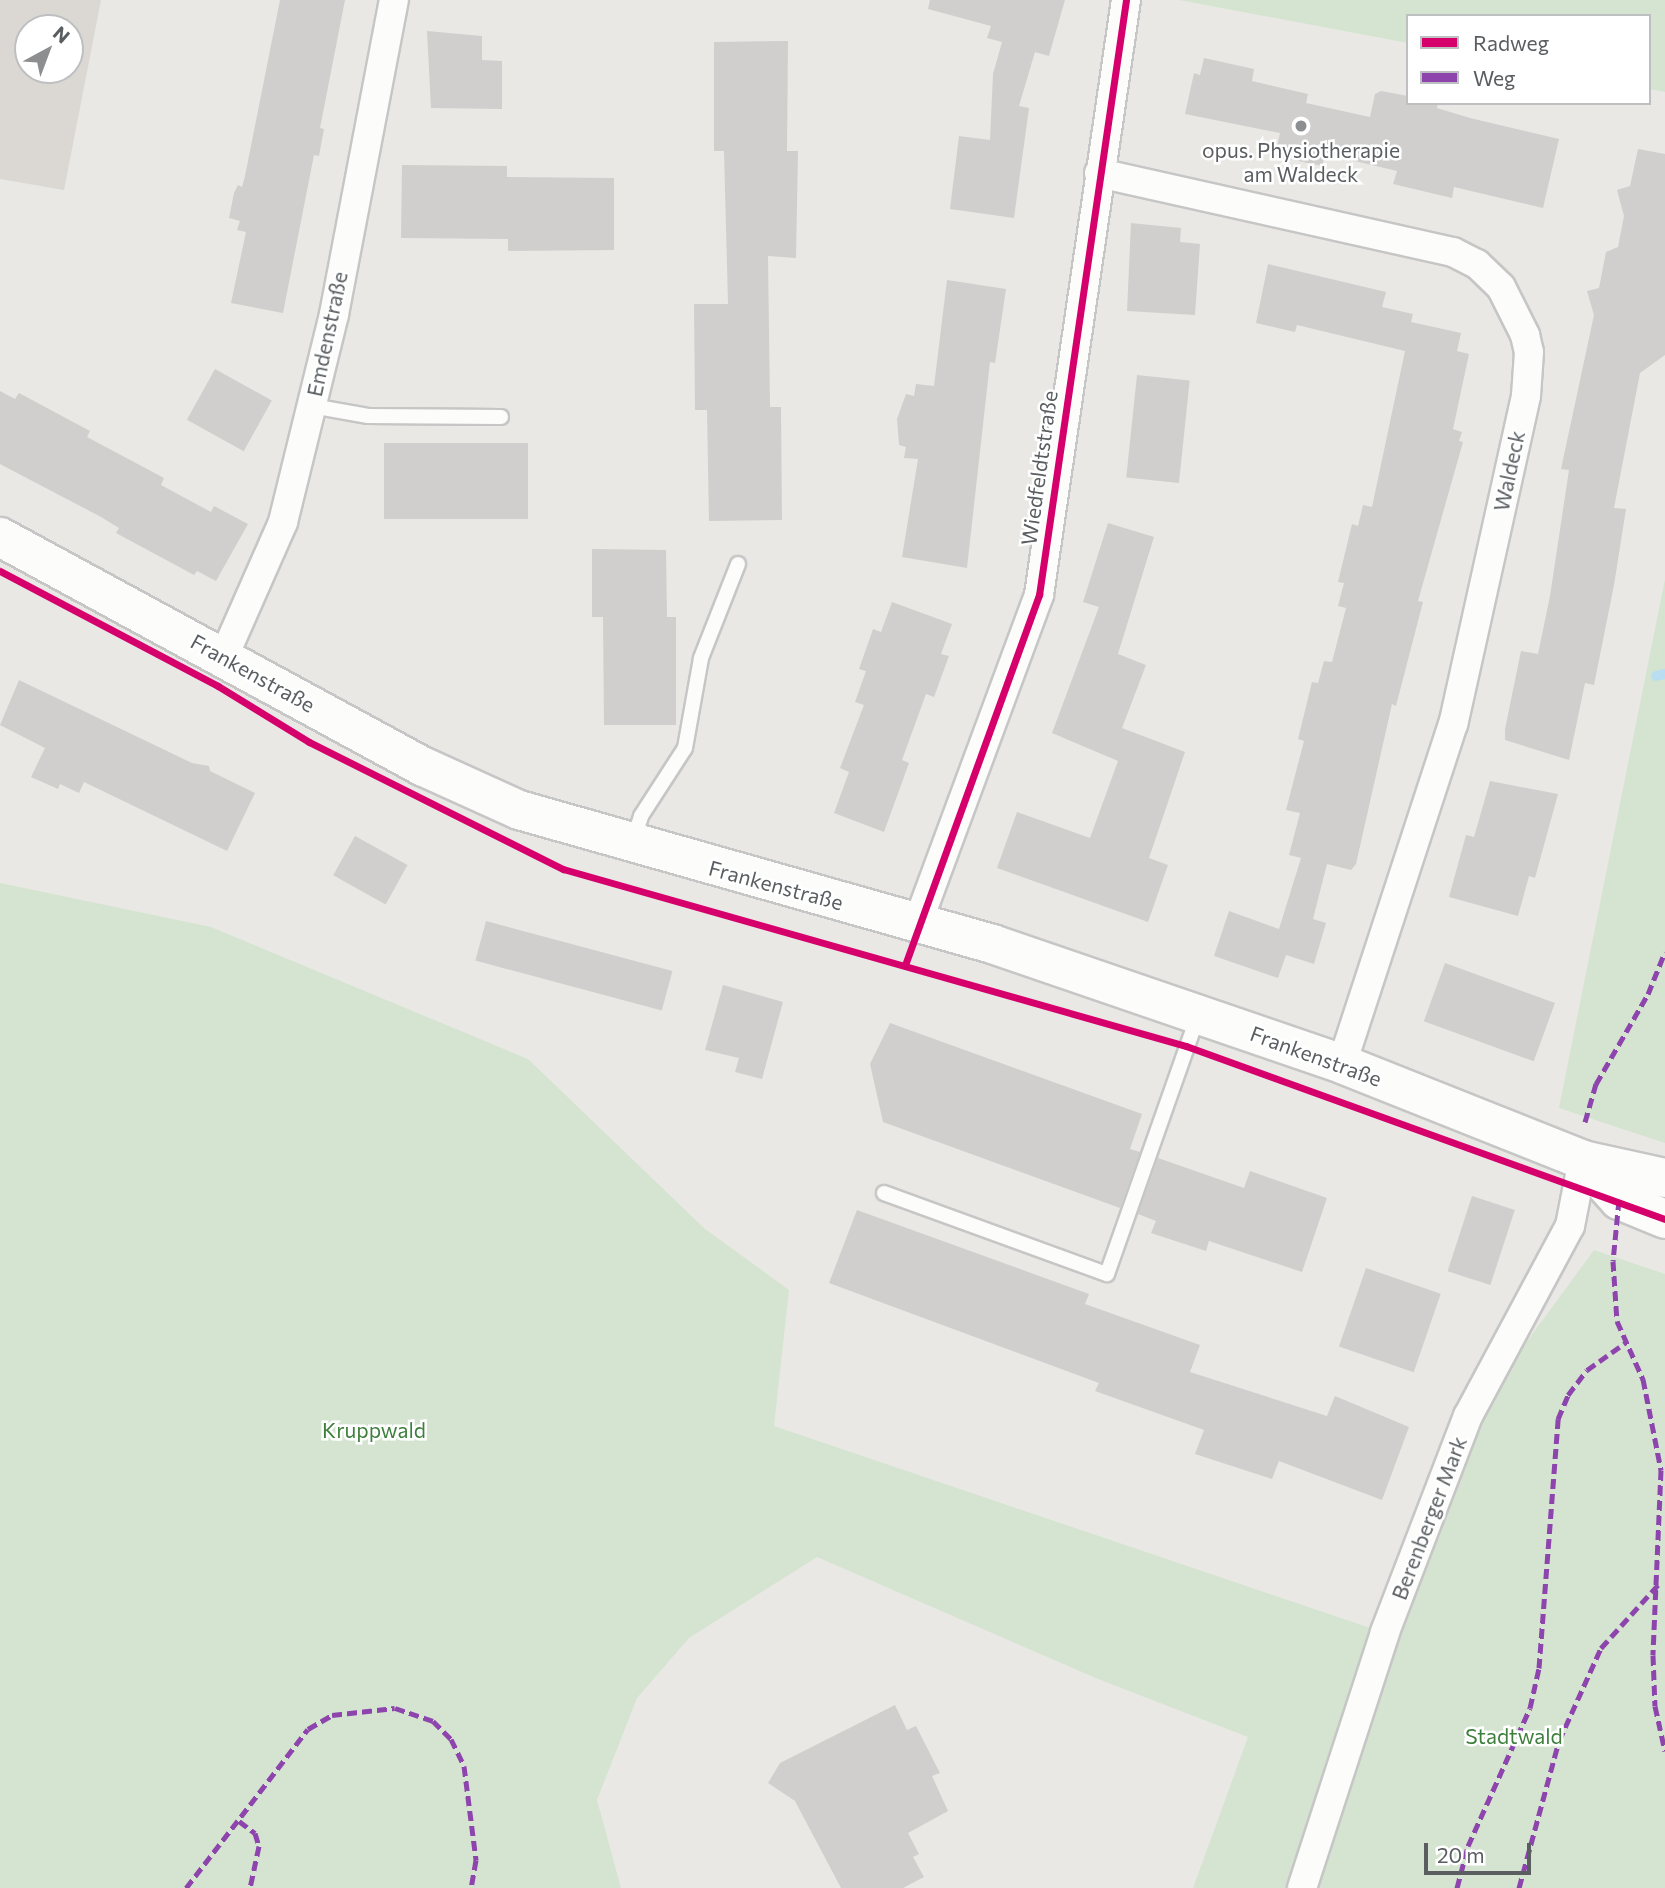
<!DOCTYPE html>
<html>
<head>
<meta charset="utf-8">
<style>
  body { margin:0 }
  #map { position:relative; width:1665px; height:1888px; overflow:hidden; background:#e9e8e4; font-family:Commissioner,sans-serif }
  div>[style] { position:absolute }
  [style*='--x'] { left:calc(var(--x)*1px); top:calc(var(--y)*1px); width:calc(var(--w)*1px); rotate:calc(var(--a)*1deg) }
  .education>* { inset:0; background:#dbd8d4 }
  .green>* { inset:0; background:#d4e4d0 }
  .stream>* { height:10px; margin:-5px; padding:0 5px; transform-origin:5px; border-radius:5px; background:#badef1 }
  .building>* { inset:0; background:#d0cfcd; transform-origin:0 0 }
  .roads { filter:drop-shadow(2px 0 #c6c6c6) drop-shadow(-2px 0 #c6c6c6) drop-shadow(0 2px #c6c6c6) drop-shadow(0 -2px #c6c6c6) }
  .lane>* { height:14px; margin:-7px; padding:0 7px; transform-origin:7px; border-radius:7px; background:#fcfcfb }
  .street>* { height:28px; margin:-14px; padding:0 14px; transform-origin:14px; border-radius:14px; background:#fcfcfb }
  .secondary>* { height:38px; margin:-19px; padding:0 19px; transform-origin:19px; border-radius:19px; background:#fcfcfb }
  .quiet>* { height:5px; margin-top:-2.5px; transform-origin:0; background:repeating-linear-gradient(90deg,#8e44ad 0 10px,transparent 0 15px) }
  .cycleway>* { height:7px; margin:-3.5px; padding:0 3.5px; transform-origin:3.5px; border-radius:3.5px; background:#d6006c }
  .dots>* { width:19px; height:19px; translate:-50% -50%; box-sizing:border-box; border:4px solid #fff; border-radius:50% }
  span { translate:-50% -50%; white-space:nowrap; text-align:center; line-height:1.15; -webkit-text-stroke:5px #fff; paint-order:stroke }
  .poi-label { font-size:21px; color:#5a5e61 }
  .street-label { font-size:21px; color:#5a5e61 }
  .park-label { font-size:21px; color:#3d7f3b }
  .legend { position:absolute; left:1406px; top:14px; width:245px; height:91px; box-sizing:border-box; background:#fff; border:2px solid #bdbfc0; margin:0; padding:9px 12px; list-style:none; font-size:21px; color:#5a5e61 }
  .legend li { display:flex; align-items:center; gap:14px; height:35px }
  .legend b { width:35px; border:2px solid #bdbfc0 }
  .north { position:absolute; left:14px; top:14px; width:70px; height:70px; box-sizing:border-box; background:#fff; border:2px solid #bdbfc0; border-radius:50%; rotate:41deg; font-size:19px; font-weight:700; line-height:28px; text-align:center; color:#5a5e61 }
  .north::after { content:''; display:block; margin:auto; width:24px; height:32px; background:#8c8e8f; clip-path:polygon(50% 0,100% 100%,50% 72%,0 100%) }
  .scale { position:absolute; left:1424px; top:1843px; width:107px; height:32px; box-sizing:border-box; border:4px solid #5a5e61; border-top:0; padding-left:9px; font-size:21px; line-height:24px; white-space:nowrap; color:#5a5e61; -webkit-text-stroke:5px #fff; paint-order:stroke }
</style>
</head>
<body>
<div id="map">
  <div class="education">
    <i style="clip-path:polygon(evenodd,0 0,101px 0,64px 190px,0 179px,0 0,28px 28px,70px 28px,70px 70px,28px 70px,28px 28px)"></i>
  </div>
  <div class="green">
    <i style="clip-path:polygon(1179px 0,1665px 0,1665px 92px,1649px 89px,1649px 16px,1408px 16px,1408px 43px)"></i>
    <i style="clip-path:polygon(1665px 579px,1665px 1143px,1559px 1108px)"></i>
    <i style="clip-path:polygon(0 883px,211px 927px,528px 1059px,705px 1229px,789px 1290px,774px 1426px,1382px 1632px,1297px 1888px,1193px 1888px,1248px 1737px,1098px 1679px,817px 1557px,689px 1638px,637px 1698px,597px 1800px,621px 1888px,0 1888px)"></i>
    <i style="clip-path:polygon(1594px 1250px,1665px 1274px,1665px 1888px,1308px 1888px,1471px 1418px)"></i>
  </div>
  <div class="stream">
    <i style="--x:1656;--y:676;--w:9;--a:-13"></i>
  </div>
  <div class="building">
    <i style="clip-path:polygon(280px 0,345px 0,320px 128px,324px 129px,319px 156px,314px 155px,283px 313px,231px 303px,246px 232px,237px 230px,240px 221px,229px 218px,234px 193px,238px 185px,242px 187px,245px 176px)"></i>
    <i style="clip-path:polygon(930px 0,1065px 0,1049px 56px,1035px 52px,1019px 106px,1029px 108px,1014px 218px,950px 209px,959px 136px,990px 140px,993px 74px,1002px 42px,987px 38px,991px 26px,928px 9px)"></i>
    <i style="clip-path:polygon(427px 31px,482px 36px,482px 60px,502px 61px,502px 109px,431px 108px)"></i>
    <i style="clip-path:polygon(788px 41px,787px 151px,798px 151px,796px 258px,768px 256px,770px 407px,781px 407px,782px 520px,709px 521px,707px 410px,695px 410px,694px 304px,728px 304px,724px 151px,714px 151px,714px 42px)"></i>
    <i style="clip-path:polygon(1204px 58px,1254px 69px,1252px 81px,1308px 94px,1306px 103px,1370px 117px,1375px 94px,1381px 91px,1408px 96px,1408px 103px,1438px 103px,1437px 108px,1470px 118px,1559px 139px,1543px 208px,1454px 187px,1452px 198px,1393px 184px,1397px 171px,1325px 154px,1322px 166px,1275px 156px,1280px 133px,1185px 114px,1194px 73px,1200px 75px)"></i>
    <i style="clip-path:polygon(1638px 149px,1665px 154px,1665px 355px,1640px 373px,1614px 508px,1626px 509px,1614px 585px,1594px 685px,1585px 683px,1569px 760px,1505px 740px,1505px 729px,1521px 651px,1538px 654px,1550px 596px,1569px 470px,1561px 469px,1594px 315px,1587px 291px,1599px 288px,1606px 252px,1618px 247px,1624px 216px,1617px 190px,1630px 186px)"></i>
    <i style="clip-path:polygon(402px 165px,507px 166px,507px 177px,614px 178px,614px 250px,508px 251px,508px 239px,401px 238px)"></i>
    <i style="clip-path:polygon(1131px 223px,1181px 228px,1180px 242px,1200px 244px,1195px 315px,1127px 311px)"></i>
    <i style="clip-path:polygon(1268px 264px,1386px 292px,1382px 307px,1413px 314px,1411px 322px,1461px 333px,1457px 351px,1469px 354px,1453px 429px,1462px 432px,1459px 441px,1463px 442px,1418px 601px,1423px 602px,1396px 706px,1392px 704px,1356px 864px,1351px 870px,1327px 864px,1313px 919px,1326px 923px,1314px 964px,1286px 955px,1278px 978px,1214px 956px,1229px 911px,1279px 929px,1301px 858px,1289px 855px,1300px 813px,1286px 810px,1304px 741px,1298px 739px,1312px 682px,1318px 683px,1324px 661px,1332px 662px,1346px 608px,1338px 606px,1344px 583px,1338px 582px,1352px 524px,1358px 526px,1363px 505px,1372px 507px,1405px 351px,1297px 325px,1295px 332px,1256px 323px)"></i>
    <i style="clip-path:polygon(947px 280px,1006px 289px,995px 363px,990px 362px,967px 568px,902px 557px,918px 459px,904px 458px,906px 447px,899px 445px,897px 419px,906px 394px,914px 396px,916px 384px,934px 386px)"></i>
    <i style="left:215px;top:369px;width:65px;height:58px;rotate:29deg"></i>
    <i style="left:1137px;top:375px;width:53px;height:103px;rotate:6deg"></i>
    <i style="clip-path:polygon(0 391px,15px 399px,19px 393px,90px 431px,87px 437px,164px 478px,161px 485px,211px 512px,214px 506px,248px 524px,216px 581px,197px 571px,194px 575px,116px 533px,119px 528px,101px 517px,0 464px)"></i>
    <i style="left:384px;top:443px;width:144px;height:76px"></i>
    <i style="clip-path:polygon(1108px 523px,1154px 537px,1118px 654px,1146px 665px,1122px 728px,1185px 752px,1149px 858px,1168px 865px,1148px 922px,997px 868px,1017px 812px,1090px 838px,1118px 761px,1052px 733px,1099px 607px,1083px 602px)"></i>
    <i style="clip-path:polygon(592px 549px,666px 550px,667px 617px,676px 617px,676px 725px,604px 725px,603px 617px,592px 617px)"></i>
    <i style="clip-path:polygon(892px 602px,952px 624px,941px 654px,949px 656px,934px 697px,926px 694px,902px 760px,909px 763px,884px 832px,834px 813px,849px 772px,840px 768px,864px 705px,855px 702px,866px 671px,859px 669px,873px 629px,881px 632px)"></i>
    <i style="clip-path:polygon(19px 680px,192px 763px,209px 766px,210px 771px,255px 793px,227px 851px,84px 782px,79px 793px,60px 784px,58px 789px,31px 777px,45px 748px,0 725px)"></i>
    <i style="clip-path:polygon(1490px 781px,1558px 794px,1535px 878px,1529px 876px,1518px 916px,1449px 897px,1466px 835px,1474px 837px)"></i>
    <i style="left:355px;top:836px;width:60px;height:45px;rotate:29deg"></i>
    <i style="left:486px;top:921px;width:193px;height:41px;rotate:15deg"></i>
    <i style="left:1445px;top:963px;width:117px;height:62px;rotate:20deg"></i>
    <i style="clip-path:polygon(723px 985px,783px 1002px,762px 1079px,735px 1072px,739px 1058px,705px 1050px)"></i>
    <i style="clip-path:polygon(890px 1023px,1142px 1114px,1130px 1149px,1140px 1152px,1120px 1208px,883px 1122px,870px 1064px)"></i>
    <i style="clip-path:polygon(1158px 1158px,1244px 1188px,1250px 1171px,1327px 1198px,1302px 1272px,1209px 1241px,1206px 1251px,1151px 1233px,1156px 1221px,1138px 1214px)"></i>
    <i style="left:1472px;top:1196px;width:45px;height:79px;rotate:18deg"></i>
    <i style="clip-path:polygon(857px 1210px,1089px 1294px,1085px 1304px,1200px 1345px,1190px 1372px,1327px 1416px,1335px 1396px,1409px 1427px,1382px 1500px,1279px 1461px,1272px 1479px,1195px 1454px,1204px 1430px,1095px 1391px,1099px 1383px,829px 1283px)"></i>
    <i style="left:1366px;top:1268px;width:79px;height:83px;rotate:19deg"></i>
    <i style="clip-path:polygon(895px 1705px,907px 1730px,916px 1726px,940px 1773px,932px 1776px,948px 1811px,908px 1833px,919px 1854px,913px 1857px,924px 1877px,903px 1888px,841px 1888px,795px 1801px,768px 1783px,780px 1763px)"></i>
  </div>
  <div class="roads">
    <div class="lane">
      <i style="--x:312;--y:406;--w:57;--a:10.1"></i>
      <i style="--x:368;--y:416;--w:133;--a:0.4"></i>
      <i style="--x:633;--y:841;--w:26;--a:-72"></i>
      <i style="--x:641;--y:816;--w:81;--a:-57.1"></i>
      <i style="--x:685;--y:748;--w:91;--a:-79.9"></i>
      <i style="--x:701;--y:658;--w:101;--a:-68.5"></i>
      <i style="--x:884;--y:1193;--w:237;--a:20"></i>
      <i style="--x:1107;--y:1274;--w:275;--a:-70.6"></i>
    </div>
    <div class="street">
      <i style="--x:1099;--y:173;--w:363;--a:12.6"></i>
      <i style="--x:1453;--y:252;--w:27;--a:27"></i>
      <i style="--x:1477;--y:264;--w:33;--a:44"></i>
      <i style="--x:1501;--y:287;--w:54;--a:63.4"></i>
      <i style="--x:1525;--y:335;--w:17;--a:77"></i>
      <i style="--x:1529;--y:352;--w:44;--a:93.9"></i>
      <i style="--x:1526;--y:396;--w:336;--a:102.5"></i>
      <i style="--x:1453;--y:724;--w:358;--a:108.1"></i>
      <i style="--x:224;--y:656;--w:146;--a:-66.2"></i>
      <i style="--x:283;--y:522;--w:214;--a:-76.2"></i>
      <i style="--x:334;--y:314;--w:320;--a:-79.2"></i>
      <i style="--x:918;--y:922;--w:349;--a:-69.7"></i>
      <i style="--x:1039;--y:595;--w:601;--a:-81.68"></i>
      <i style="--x:1302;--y:1888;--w:269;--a:-72"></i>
      <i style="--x:1385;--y:1632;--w:231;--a:-69"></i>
      <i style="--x:1468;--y:1416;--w:216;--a:-61.8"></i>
      <i style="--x:1570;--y:1226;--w:67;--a:-78.9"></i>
    </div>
    <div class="secondary">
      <i style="--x:0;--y:537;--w:482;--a:28.5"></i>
      <i style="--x:424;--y:767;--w:104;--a:24.4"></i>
      <i style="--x:519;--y:810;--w:492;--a:15.8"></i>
      <i style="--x:992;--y:944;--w:370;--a:18.9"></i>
      <i style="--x:1342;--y:1064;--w:259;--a:21.7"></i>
      <i style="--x:1583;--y:1160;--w:84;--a:12.4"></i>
      <i style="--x:1583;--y:1160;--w:54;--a:48"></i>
      <i style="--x:1619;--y:1200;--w:50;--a:22.4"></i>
    </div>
  </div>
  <div class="quiet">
    <i style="--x:1585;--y:1122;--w:40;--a:-74"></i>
    <i style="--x:1596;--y:1084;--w:104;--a:-60"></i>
    <i style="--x:1648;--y:994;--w:45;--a:-68"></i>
    <i style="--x:1619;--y:1200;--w:61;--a:95.6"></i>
    <i style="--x:1613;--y:1261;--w:60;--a:86.2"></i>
    <i style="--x:1617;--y:1321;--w:64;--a:65.9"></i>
    <i style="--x:1643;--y:1379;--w:93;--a:78.8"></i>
    <i style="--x:1661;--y:1470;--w:185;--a:92.5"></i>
    <i style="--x:1653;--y:1655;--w:51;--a:87.8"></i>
    <i style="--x:1655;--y:1706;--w:46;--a:77.5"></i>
    <i style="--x:239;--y:1821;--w:20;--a:37"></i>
    <i style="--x:255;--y:1833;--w:14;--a:73"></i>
    <i style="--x:259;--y:1846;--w:43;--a:102.1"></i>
    <i style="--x:186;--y:1888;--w:200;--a:-52.5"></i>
    <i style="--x:308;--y:1729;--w:28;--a:-30"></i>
    <i style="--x:332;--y:1715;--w:63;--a:-6.3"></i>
    <i style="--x:395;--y:1708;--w:40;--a:18.9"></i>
    <i style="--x:433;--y:1721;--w:25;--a:45"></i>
    <i style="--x:451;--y:1739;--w:30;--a:64"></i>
    <i style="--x:464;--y:1766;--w:95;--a:82.7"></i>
    <i style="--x:476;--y:1860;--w:28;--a:100"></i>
    <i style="--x:1457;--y:1888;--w:43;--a:-75.3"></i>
    <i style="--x:1468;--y:1846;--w:151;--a:-65.8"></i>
    <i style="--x:1530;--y:1708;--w:41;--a:-77.3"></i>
    <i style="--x:1539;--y:1668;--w:250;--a:-85.6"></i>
    <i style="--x:1558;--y:1419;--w:26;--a:-67"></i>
    <i style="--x:1568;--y:1395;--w:31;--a:-53"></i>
    <i style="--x:1587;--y:1370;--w:47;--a:-35.4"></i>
    <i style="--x:1519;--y:1888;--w:152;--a:-74.8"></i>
    <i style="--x:1559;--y:1741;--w:102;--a:-65.7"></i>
    <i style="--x:1601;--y:1648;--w:85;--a:-47.9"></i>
  </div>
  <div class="cycleway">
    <i style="--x:0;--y:571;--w:246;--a:27.8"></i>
    <i style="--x:218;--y:686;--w:107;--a:31.6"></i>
    <i style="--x:309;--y:742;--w:284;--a:26.6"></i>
    <i style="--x:563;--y:869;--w:648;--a:15.86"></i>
    <i style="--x:1186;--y:1046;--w:509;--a:19.86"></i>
    <i style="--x:905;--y:965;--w:394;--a:-70.1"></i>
    <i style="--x:1039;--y:595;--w:601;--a:-81.68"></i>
  </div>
  <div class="dots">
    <i style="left:1301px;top:126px;background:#8c8e8f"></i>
  </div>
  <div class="poi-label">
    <span style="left:1301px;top:162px">opus. Physiotherapie<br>am Waldeck</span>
  </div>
  <div class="street-label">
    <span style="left:327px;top:334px;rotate:-78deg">Emdenstraße</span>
    <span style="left:1039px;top:468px;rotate:-82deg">Wiedfeldtstraße</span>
    <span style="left:1509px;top:471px;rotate:-78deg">Waldeck</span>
    <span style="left:253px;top:673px;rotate:29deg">Frankenstraße</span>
    <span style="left:776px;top:885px;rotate:15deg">Frankenstraße</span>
    <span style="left:1316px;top:1056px;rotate:20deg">Frankenstraße</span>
    <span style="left:1429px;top:1518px;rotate:-69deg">Berenberger Mark</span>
  </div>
  <div class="park-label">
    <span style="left:374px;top:1430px">Kruppwald</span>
    <span style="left:1514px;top:1736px">Stadtwald</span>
  </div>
  <ul class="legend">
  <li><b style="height:9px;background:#d6006c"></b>Radweg</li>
  <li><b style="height:9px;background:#8e44ad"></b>Weg</li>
  </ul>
  <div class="north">N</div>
  <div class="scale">20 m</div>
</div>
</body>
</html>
